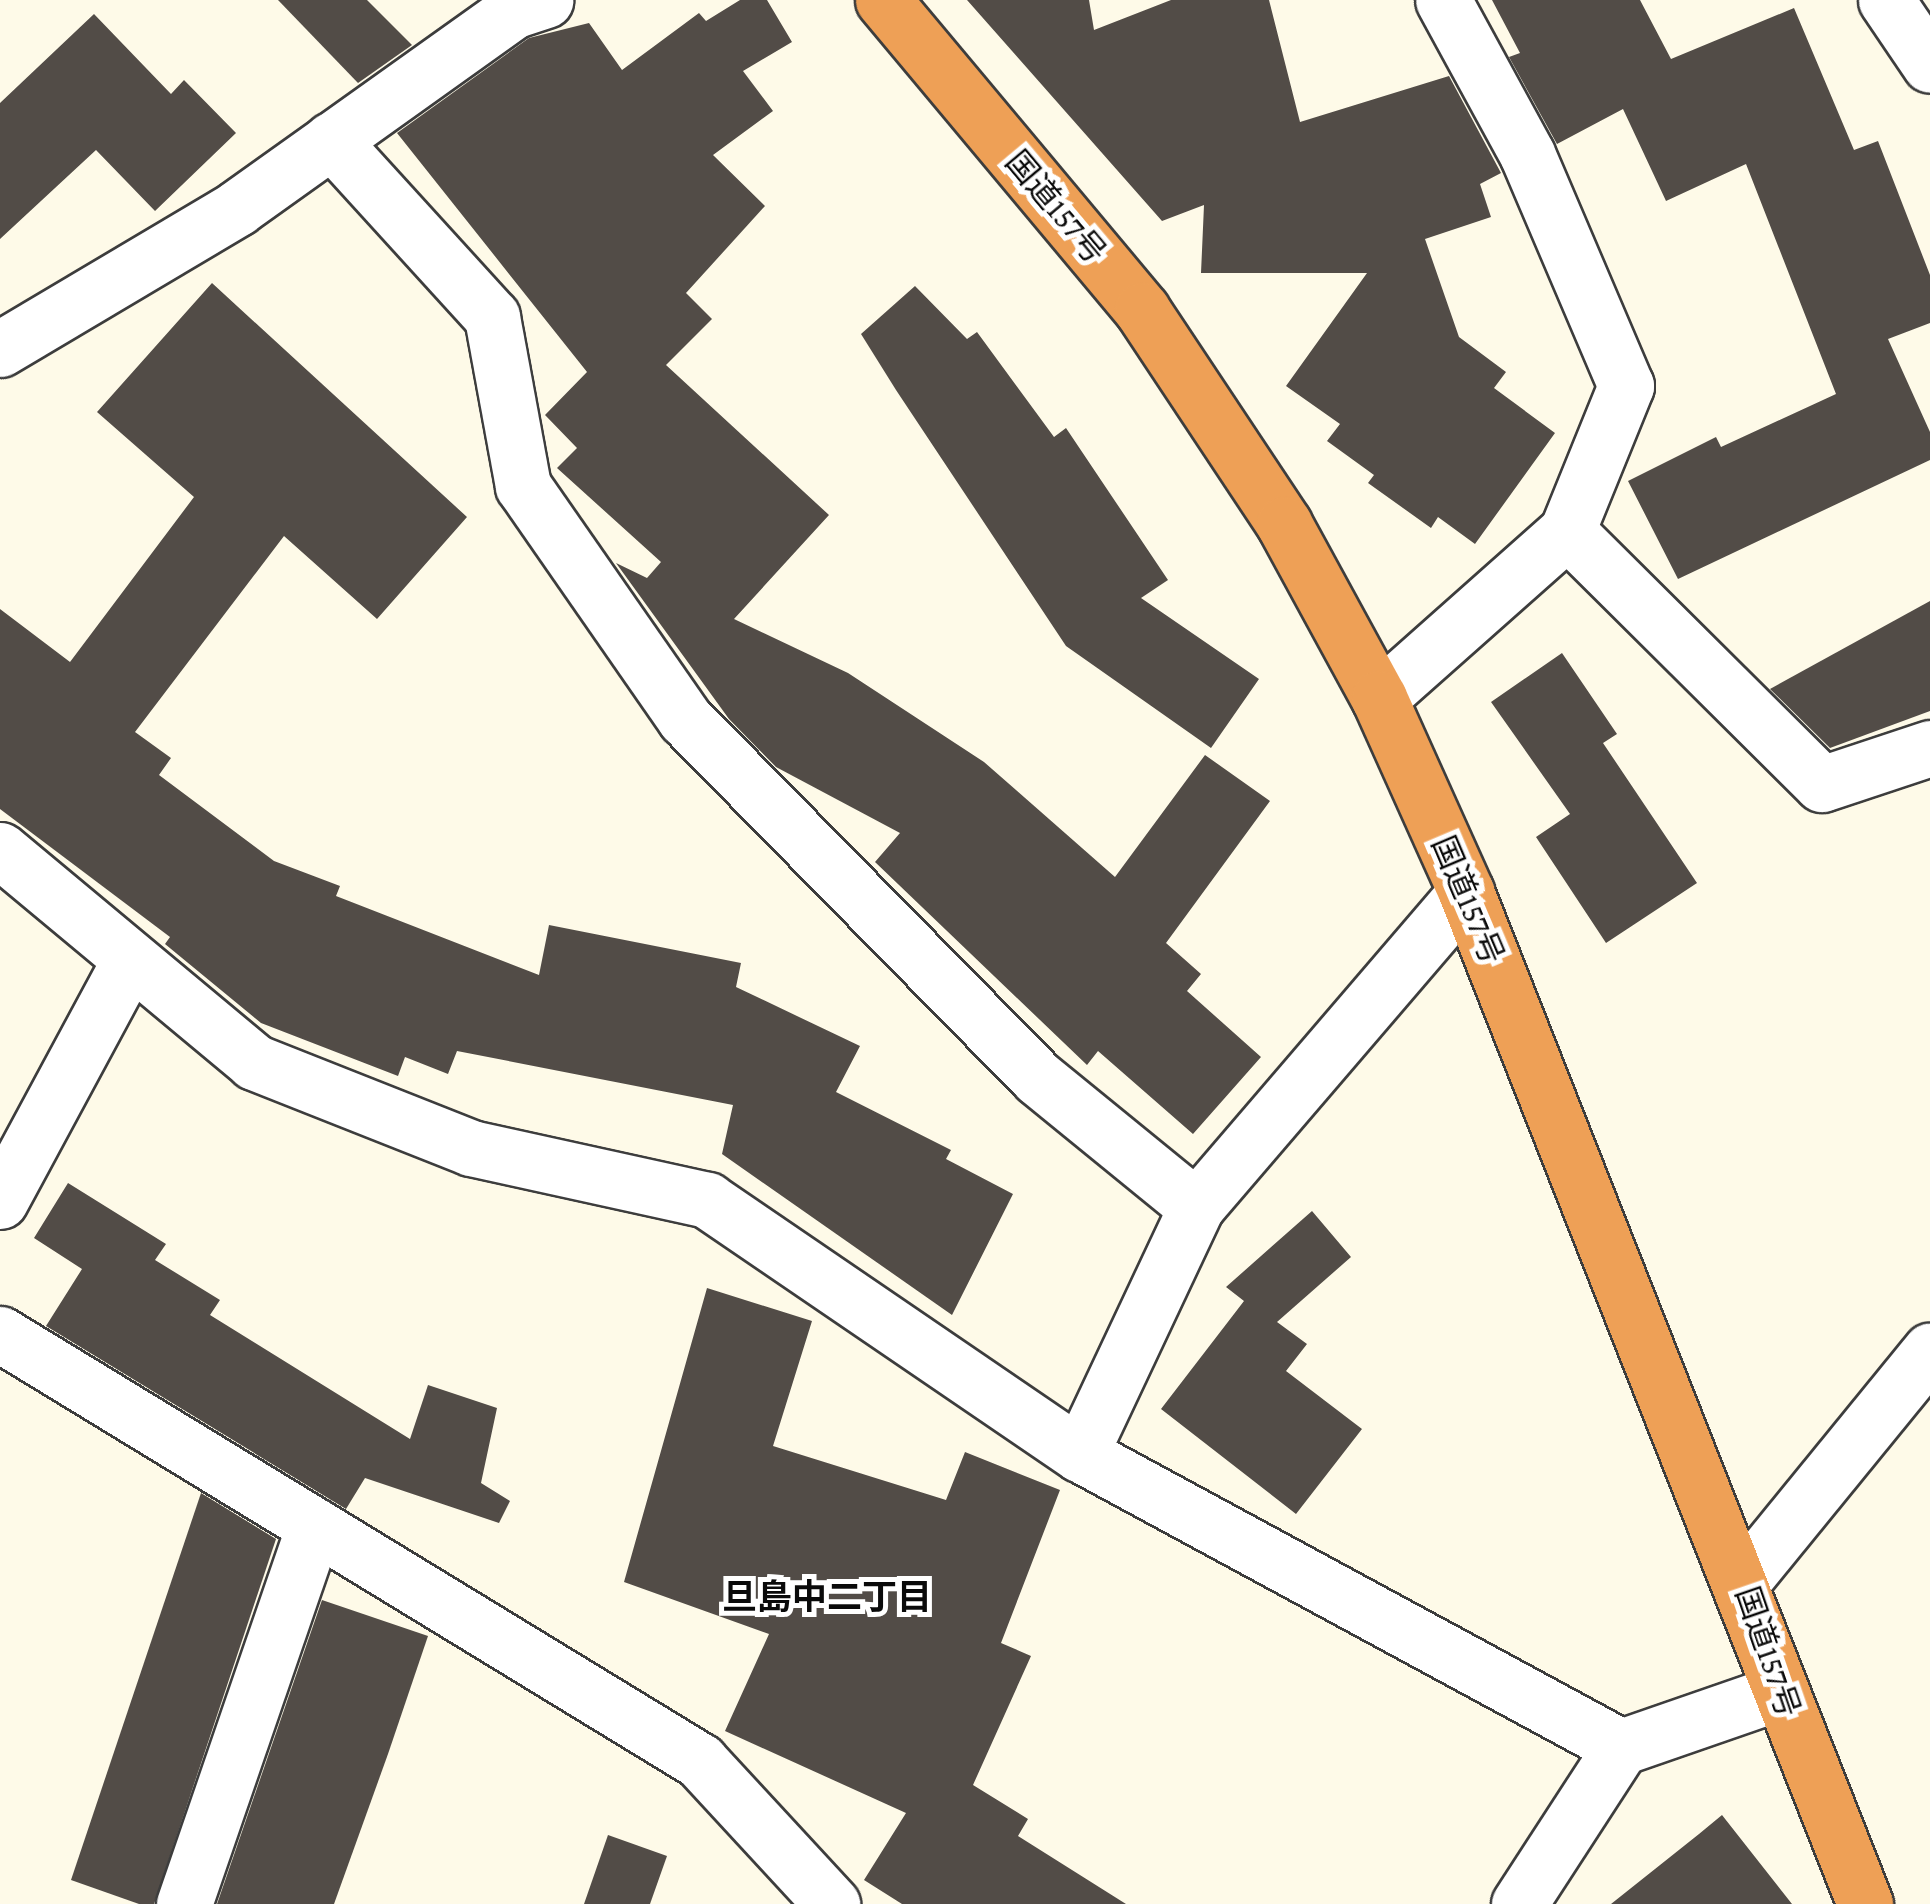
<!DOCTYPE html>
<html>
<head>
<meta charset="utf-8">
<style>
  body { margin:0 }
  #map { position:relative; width:1930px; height:1904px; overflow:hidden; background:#fefae8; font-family:"Crimson Pro","Noto Sans JP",serif }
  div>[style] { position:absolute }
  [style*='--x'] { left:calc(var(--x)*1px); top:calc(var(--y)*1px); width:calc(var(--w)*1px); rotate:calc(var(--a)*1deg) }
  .building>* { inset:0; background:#524c47 }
  .roads { filter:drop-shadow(2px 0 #3d3d3d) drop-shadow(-2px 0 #3d3d3d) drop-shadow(0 2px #3d3d3d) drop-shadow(0 -2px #3d3d3d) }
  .street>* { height:55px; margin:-27.5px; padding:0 27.5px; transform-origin:27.5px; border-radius:27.5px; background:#fff }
  .highway>* { height:55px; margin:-27.5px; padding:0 27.5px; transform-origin:27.5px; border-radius:27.5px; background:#eea056 }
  span { translate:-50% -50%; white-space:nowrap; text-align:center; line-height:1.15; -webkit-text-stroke:10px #fff; paint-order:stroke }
  .street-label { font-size:32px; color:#0a0a0a }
  .neighbourhood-label { font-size:35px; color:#0a0a0a; font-weight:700 }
</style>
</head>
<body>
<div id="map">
  <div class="building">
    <i style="clip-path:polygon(278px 0,367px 0,412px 45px,358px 83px)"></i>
    <i style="clip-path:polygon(740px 0,767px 0,792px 42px,743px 71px,773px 111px,713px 155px,765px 206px,686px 293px,712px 319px,666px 365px,829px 515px,734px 619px,848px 673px,984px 762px,1115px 877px,1205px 755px,1270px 801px,1166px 943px,1201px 974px,1187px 991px,1261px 1057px,1193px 1134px,1098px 1051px,1087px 1065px,875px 862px,900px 833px,776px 767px,729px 719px,616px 563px,647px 578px,661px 562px,557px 468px,577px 448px,545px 415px,587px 372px,397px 133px,529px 38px,589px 23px,622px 70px,699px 13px,706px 21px)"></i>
    <i style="clip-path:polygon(967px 0,1089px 0,1094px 30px,1171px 0,1269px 0,1300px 122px,1449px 76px,1501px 173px,1480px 184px,1491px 217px,1425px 239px,1459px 337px,1506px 372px,1494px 388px,1555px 433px,1475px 544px,1438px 517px,1431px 528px,1368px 483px,1374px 475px,1327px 441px,1340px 424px,1286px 386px,1367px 273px,1201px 273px,1204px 205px,1162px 221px)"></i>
    <i style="clip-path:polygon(1492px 0,1640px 0,1671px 59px,1794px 8px,1854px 150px,1878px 141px,1930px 275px,1930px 323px,1888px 339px,1930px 432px,1930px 460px,1678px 579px,1628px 481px,1716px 437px,1721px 447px,1836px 394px,1746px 164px,1666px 201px,1623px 109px,1557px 144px,1509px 57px,1520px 53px)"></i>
    <i style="clip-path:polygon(94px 14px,171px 94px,184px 80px,236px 133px,155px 211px,96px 150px,0 239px,0 103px)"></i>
    <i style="clip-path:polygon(212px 283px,467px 517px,377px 619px,284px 536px,135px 732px,171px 758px,159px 775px,274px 861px,340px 886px,336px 896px,539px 975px,549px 925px,741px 963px,736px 987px,860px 1046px,836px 1092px,951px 1150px,946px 1159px,1013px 1194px,952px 1315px,722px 1154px,733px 1105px,457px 1051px,448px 1074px,405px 1057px,398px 1076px,261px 1023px,165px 944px,170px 937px,0 809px,0 609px,70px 662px,194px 497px,97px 412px)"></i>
    <i style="clip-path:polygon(915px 286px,967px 339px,977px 332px,1054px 437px,1066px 428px,1168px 580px,1141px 598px,1259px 679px,1211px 748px,1066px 646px,896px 390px,861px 334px)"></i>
    <i style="clip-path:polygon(1930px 601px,1930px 711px,1830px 748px,1770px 689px)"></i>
    <i style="clip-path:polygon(1562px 653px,1617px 734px,1603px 743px,1697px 883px,1606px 943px,1536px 837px,1570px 814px,1491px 702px)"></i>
    <i style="clip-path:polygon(68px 1183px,166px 1244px,155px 1260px,220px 1300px,210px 1315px,410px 1439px,428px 1385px,497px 1408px,481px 1483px,510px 1501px,499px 1523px,365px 1478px,346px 1509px,46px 1326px,82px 1269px,34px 1238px)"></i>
    <i style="clip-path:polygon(1312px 1211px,1351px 1257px,1277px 1322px,1307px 1344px,1286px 1371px,1362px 1429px,1296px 1514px,1161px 1409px,1244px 1301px,1226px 1287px)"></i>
    <i style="clip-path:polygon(707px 1288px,812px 1321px,773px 1446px,946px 1500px,965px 1452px,1060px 1490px,1001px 1643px,1031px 1656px,973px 1785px,1028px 1819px,1018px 1836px,1126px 1904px,902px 1904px,864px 1880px,906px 1813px,725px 1731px,769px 1634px,624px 1582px)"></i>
    <i style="clip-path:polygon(201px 1493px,276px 1539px,154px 1904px,139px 1904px,71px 1880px)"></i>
    <i style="clip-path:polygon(322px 1600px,428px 1636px,388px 1754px,334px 1904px,217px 1904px)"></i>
    <i style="clip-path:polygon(1722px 1815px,1792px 1904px,1611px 1904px,1699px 1834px)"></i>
    <i style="clip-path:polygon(608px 1835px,667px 1856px,650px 1904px,584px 1904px)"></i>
  </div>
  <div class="roads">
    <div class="street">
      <i style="--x:1886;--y:0;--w:78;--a:55.9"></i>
      <i style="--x:331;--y:140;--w:239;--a:47.7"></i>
      <i style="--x:492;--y:317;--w:172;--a:79.6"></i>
      <i style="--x:523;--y:486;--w:284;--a:55.2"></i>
      <i style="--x:685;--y:719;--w:503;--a:45.48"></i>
      <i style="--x:1038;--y:1078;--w:204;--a:39.2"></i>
      <i style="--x:0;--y:349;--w:276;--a:-30.7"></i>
      <i style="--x:237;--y:208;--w:341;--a:-35.5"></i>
      <i style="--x:515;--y:10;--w:32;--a:-18"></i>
      <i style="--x:1567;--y:531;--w:359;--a:44.8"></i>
      <i style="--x:1822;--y:784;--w:114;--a:-18.4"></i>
      <i style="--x:1379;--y:698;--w:251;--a:-41.6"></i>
      <i style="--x:1567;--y:531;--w:157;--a:-67.9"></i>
      <i style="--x:1626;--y:386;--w:252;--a:-113.1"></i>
      <i style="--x:1527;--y:154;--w:175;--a:-118.6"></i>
      <i style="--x:0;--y:850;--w:331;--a:39.8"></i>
      <i style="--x:254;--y:1062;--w:233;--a:21.6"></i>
      <i style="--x:471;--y:1148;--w:242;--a:12.4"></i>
      <i style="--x:707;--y:1200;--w:451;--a:34.3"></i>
      <i style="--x:1080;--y:1454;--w:615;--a:28.44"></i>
      <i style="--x:0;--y:1201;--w:274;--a:-61.7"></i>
      <i style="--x:0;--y:1334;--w:820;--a:31.38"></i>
      <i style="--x:700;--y:1761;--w:195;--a:47.3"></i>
      <i style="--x:1080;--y:1454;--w:273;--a:-64.8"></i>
      <i style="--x:1196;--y:1207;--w:415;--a:-49.4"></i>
      <i style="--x:1743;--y:1580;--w:296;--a:-50.8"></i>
      <i style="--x:184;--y:1904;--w:400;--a:-71"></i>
      <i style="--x:1519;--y:1904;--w:187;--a:-57"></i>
      <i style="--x:1621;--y:1747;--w:168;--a:-19.1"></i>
    </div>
    <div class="highway">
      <i style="--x:883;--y:0;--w:404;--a:50.1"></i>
      <i style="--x:1142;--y:310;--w:257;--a:56.4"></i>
      <i style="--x:1284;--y:524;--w:198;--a:61.4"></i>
      <i style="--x:1379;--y:698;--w:213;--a:65.8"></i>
      <i style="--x:1466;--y:892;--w:1088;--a:68.48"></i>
    </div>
  </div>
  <div class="street-label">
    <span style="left:1056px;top:207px;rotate:50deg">国道157号</span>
    <span style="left:1468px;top:900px;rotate:67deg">国道157号</span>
    <span style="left:1768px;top:1652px;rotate:71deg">国道157号</span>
  </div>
  <div class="neighbourhood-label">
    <span style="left:827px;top:1598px">旦島中二丁目</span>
  </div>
</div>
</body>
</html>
